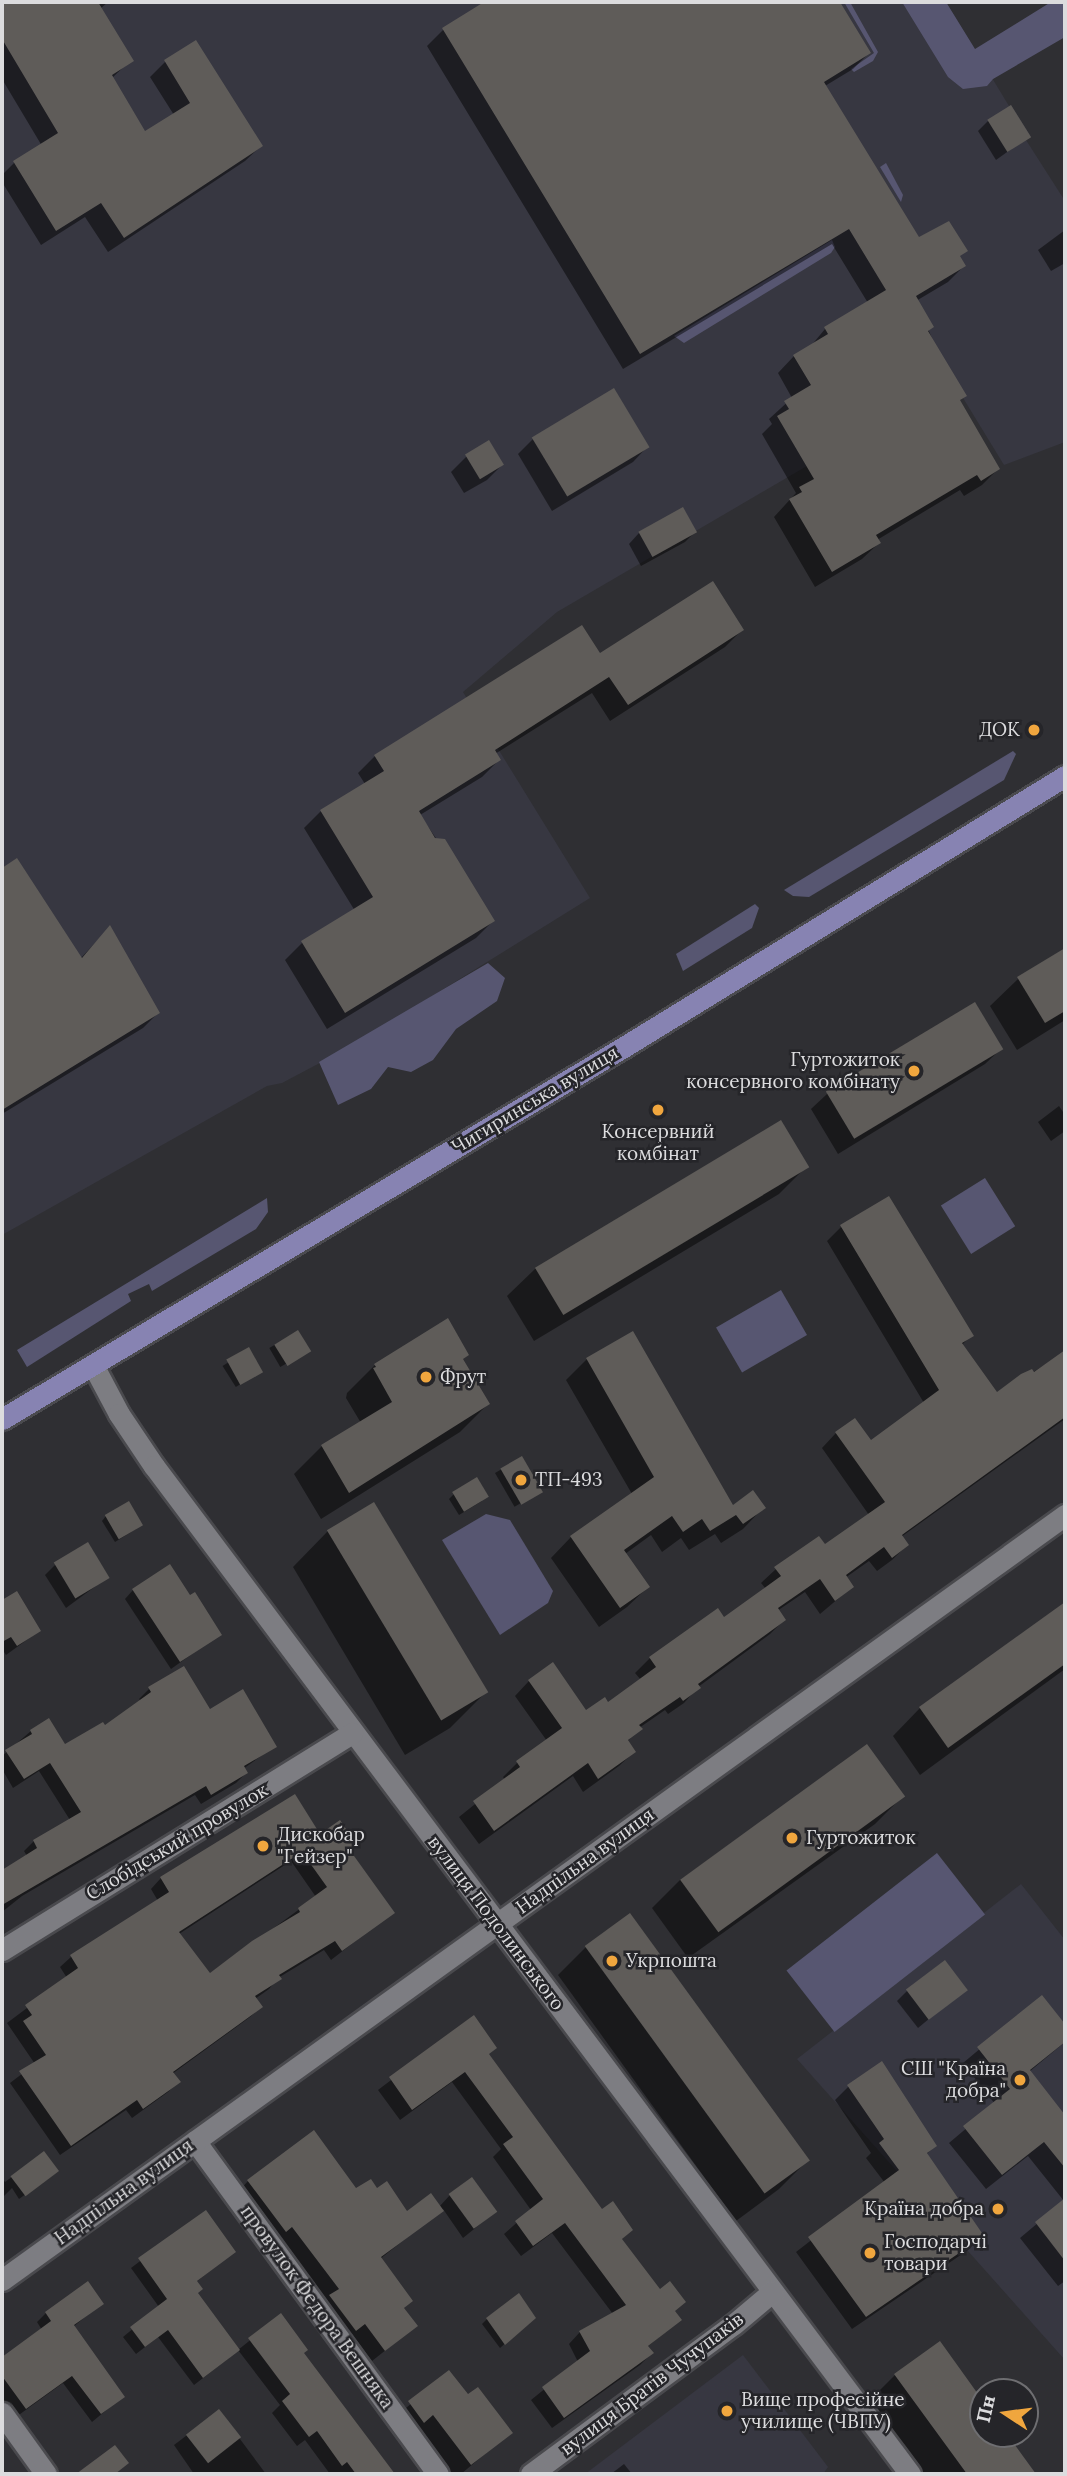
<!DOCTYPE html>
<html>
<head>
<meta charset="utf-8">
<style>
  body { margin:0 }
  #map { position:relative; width:1067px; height:2476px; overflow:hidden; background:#2f2f33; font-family:Lora,serif }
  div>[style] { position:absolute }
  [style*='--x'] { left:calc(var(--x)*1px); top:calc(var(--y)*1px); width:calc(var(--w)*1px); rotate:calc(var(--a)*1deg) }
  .built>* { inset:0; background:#373741 }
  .green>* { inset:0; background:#575671; transform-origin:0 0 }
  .shadow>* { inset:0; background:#0007; transform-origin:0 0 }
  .building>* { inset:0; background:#5f5c59; transform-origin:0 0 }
  .roads { filter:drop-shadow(2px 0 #4a4a4e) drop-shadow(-2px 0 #4a4a4e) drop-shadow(0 2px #4a4a4e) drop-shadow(0 -2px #4a4a4e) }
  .minor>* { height:21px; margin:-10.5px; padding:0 10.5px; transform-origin:10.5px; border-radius:10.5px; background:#7d7d82 }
  .major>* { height:21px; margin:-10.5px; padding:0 10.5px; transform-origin:10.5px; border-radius:10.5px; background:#8783b2 }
  .dots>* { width:19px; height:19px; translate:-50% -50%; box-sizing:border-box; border:4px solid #252529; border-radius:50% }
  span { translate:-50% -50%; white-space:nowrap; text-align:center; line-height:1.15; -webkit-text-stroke:5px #252529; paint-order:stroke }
  .poi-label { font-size:19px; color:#dcdcde }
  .right { translate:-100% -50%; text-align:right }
  .left { translate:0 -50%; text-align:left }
  .street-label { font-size:19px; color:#dcdcde }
  .frame { position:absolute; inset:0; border:4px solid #dcdcde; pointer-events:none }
  .north { position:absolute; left:969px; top:2378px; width:70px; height:70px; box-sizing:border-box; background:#252529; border:2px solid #6e6e71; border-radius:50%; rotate:283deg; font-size:19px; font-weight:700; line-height:28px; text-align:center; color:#dcdcde }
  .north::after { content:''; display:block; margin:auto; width:24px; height:32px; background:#f0a63e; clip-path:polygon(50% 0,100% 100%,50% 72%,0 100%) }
</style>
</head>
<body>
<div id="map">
  <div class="built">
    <i style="clip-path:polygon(2px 2px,946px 2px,1009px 106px,1011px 105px,1031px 137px,1026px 140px,1065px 201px,1065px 442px,1004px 465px,960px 393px,813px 478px,807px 466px,557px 612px,463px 692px,590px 898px,350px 1047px,282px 1083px,267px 1086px,2px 1235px)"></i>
    <i style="clip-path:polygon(1021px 1884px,1065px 1940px,1065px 2360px,797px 2059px)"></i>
    <i style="clip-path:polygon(743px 2355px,828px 2467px,823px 2474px,585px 2474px)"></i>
  </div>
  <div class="green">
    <i style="clip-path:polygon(844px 2px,850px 2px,878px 52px,873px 61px,854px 72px,851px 69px,874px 53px)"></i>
    <i style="clip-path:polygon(902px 2px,946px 2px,975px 49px,1051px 2px,1065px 2px,1065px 37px,993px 79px,987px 86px,963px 89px,948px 77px)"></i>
    <i style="clip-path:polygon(886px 163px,903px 195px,901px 202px,880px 167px)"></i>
    <i style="clip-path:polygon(832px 240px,835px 247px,831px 253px,684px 343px,674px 336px)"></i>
    <i style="clip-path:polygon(1013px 751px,1016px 754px,1004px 780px,809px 897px,793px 896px,784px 890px)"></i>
    <i style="clip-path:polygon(755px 904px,759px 908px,752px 928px,683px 971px,676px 954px)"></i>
    <i style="clip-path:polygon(488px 963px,505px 978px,497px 1001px,456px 1029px,433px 1060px,411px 1072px,388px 1067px,371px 1089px,338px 1105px,319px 1062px)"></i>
    <i style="left:985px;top:1178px;width:57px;height:52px;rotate:58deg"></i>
    <i style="clip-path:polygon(267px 1198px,268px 1212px,256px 1229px,152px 1291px,149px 1284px,128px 1294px,131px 1301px,27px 1367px,17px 1350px)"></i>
    <i style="left:781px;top:1290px;width:52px;height:75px;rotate:60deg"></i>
    <i style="clip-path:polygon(486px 1514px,510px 1520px,553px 1591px,548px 1603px,500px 1635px,442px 1540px)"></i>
    <i style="left:937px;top:1853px;width:78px;height:191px;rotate:52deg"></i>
  </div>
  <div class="shadow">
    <i style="clip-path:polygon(2px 2px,108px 2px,100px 9px,131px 60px,112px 78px,144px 133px,174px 115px,150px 77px,165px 62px,196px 42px,261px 146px,245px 161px,108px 252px,85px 217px,41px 245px,2px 182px,2px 175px,14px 163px,42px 146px,2px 79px)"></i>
    <i style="clip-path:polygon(488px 2px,838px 2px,869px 53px,853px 69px,825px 86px,918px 239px,959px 257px,964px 266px,948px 282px,916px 301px,959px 401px,998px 469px,982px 485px,964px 496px,960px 490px,877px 540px,879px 543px,862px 559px,815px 587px,774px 517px,796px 493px,762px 434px,772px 424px,769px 419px,792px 398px,778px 373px,794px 356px,810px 347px,825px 329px,868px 303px,832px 244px,623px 369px,427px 46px,444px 29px)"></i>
    <i style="clip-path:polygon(988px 121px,1028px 137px,996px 160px,978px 131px)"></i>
    <i style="clip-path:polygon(1065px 230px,1065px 263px,1051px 271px,1038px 250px)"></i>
    <i style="clip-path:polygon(533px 439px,648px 446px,633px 462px,552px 511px,518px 454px)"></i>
    <i style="clip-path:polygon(489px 443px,502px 465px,487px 480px,464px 493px,451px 472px,466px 457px)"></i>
    <i style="clip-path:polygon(695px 532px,685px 542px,641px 566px,629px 544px,639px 533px)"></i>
    <i style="clip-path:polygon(742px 630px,725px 647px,610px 721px,592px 693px,495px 754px,499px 760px,482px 777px,420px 815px,493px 921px,476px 938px,327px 1029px,285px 960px,302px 943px,355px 911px,304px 828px,321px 811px,365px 784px,358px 773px,375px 756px,600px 656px)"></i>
    <i style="clip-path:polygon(17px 860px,80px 959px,109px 928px,158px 1013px,143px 1028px,2px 1114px,2px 870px)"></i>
    <i style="clip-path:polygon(1065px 950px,1065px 1020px,1017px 1050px,990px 1006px,1018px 979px)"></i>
    <i style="clip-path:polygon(974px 1004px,1001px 1049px,985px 1064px,838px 1154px,811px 1109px,827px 1094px)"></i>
    <i style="clip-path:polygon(1059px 1106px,1065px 1115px,1065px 1131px,1051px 1141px,1038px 1122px)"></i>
    <i style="clip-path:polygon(807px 1166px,779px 1194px,534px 1341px,507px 1296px,535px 1269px)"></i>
    <i style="clip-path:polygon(841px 1227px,971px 1335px,962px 1345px,997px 1395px,1065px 1352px,1065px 1419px,901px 1537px,907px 1545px,892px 1560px,877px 1571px,869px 1561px,845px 1578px,852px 1587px,820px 1614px,805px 1592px,777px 1611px,784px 1620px,770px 1634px,698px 1687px,684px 1703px,668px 1714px,665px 1710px,639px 1728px,627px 1742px,634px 1752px,619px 1766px,583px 1792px,573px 1776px,479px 1844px,459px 1817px,505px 1780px,503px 1777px,517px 1763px,547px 1741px,515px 1696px,529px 1681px,586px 1712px,607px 1704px,641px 1680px,635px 1673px,650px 1658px,717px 1610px,724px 1620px,766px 1589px,761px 1583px,776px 1569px,825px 1547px,869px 1515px,822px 1448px,836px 1433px,871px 1442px,924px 1403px,827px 1241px)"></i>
    <i style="clip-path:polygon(448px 1321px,461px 1360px,488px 1404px,460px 1432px,321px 1519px,294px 1474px,322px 1446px,361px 1423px,346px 1398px,347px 1393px,375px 1365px)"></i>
    <i style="left:297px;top:1332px;width:22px;height:32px;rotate:60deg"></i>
    <i style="left:248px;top:1350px;width:25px;height:30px;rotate:58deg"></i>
    <i style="clip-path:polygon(587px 1359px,732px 1507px,763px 1508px,743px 1529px,721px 1543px,715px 1534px,689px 1550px,681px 1538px,662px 1552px,651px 1535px,625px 1554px,648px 1587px,627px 1607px,599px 1627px,551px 1558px,571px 1537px,632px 1494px,566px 1380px)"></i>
    <i style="left:521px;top:1458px;width:39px;height:30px;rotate:60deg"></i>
    <i style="clip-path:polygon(454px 1494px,482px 1501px,459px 1515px,449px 1499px)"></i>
    <i style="clip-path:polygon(106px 1516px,136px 1529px,115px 1542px,102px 1521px)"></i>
    <i style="clip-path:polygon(328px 1531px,486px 1692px,450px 1728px,405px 1755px,293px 1567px)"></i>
    <i style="clip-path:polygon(55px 1565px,108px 1577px,66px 1608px,45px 1575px)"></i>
    <i style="clip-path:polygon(133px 1590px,189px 1597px,220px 1634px,171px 1669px,125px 1599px)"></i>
    <i style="clip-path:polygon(16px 1593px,39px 1631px,6px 1655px,2px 1649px,2px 1602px)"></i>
    <i style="clip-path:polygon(1063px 1606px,1065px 1610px,1065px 1669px,920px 1775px,893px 1736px,920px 1708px)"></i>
    <i style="clip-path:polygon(149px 1689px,210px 1711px,275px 1746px,243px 1769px,246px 1773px,236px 1783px,201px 1804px,195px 1795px,22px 1896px,2px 1912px,2px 1872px,27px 1856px,24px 1851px,34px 1841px,70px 1820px,39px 1771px,13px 1788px,2px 1769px,2px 1756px,31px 1731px,64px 1747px,105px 1728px,141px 1701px,139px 1699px)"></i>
    <i style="clip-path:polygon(867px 1746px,902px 1797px,875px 1824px,688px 1958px,652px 1908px,680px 1880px)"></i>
    <i style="clip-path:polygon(evenodd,319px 1836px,347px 1850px,393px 1912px,331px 1960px,324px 1950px,278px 1978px,269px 1989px,255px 1999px,261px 2007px,250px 2017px,172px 2074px,178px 2082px,168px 2092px,132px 2118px,126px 2110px,60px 2155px,10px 2083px,35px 2064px,7px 2023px,67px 1978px,60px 1967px,71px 1957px,158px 1901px,151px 1889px,161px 1878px,319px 1836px,291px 1861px,316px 1897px,210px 1975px,179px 1934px,291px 1861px)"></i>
    <i style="clip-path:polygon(586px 1947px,807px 2161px,779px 2189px,736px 2221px,558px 1975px)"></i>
    <i style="clip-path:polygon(965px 1989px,918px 2028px,897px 2001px,907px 1991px)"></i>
    <i style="clip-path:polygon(1042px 1997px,1065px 2027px,1065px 2042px,1029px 2072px,1065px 2118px,1065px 2281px,1058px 2286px,1020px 2238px,1064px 2201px,1028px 2156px,986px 2189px,949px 2143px,995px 2104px,963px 2063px)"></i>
    <i style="clip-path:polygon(473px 2018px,487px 2055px,602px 2211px,631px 2230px,621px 2240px,680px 2320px,647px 2347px,652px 2353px,640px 2365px,552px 2428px,531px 2400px,578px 2362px,569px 2344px,580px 2332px,613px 2314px,552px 2233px,521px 2256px,504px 2234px,531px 2210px,493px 2157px,501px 2149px,452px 2082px,400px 2120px,378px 2090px)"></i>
    <i style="clip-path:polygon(849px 2086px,935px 2145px,926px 2155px,981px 2236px,968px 2250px,852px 2329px,796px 2252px,885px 2183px,866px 2158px,871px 2153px,835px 2100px)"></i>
    <i style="clip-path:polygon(44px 2153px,52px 2175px,19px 2199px,12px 2188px,2px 2198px,2px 2178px,5px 2182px)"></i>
    <i style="clip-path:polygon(248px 2181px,376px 2190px,406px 2214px,439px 2207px,450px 2195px,495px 2212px,463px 2238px,443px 2209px,380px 2259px,411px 2301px,403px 2309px,416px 2326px,372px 2361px,352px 2334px,343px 2341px,319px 2308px,327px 2300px,280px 2238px,273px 2242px,237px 2193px)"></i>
    <i style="clip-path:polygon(205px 2212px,234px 2252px,196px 2282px,197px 2293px,229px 2358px,194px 2385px,158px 2337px,136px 2354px,123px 2337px,159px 2307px,131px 2268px)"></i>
    <i style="clip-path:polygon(87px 2284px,101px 2304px,73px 2327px,122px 2397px,92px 2422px,63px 2383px,16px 2417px,2px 2397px,2px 2359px,42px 2330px,37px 2322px,46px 2313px)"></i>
    <i style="clip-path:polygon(280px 2316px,302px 2353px,392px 2474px,330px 2474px,305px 2440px,297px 2446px,272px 2413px,280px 2405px,238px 2350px)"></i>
    <i style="clip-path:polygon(487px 2319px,529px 2322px,500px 2348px,482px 2324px)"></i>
    <i style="clip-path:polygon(449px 2372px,467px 2397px,510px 2433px,461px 2474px,451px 2474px,417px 2429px,394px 2418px)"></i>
    <i style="clip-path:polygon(895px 2375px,983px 2404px,983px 2434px,1005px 2434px,1034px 2474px,919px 2474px,867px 2403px)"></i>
    <i style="clip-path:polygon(219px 2411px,266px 2474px,194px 2474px,174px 2445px)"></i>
    <i style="clip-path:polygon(624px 2464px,632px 2474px,611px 2474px)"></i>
  </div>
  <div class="building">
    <i style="clip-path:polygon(2px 2px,98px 2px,134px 61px,112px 75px,145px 131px,190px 103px,164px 60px,196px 40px,263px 146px,124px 238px,101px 203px,56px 231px,13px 161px,58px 133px,2px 39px)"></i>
    <i style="clip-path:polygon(484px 2px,840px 2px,871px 53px,824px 82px,919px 237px,949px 221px,968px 251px,960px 256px,966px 266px,916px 296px,934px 327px,928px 331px,967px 396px,960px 400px,1000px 469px,981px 481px,977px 475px,876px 535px,881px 543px,832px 572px,789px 499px,802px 492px,799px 487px,814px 479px,777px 416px,789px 409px,784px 401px,811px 385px,793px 355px,828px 334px,824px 327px,886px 290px,849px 229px,640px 354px,442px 28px)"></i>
    <i style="left:1011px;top:105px;width:38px;height:28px;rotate:58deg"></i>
    <i style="left:614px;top:388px;width:69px;height:96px;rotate:59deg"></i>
    <i style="left:489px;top:440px;width:29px;height:28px;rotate:59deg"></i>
    <i style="left:683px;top:507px;width:29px;height:51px;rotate:61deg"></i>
    <i style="clip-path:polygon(713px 581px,744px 630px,628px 705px,609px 677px,495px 750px,501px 760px,419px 811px,435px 838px,445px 839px,495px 921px,345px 1013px,301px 941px,373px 897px,320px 810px,384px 771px,374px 755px,582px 625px,600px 653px)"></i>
    <i style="clip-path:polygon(17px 858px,82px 958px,110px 925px,160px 1013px,2px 1110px,2px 868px)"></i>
    <i style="clip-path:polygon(1065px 948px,1065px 1011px,1045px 1023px,1017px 977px)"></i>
    <i style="left:975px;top:1002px;width:55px;height:174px;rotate:59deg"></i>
    <i style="left:781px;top:1120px;width:55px;height:287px;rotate:59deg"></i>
    <i style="clip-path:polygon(889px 1196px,974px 1336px,962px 1343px,997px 1392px,1021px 1374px,1032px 1369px,1034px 1372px,1065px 1350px,1065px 1417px,906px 1532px,902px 1535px,909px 1545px,892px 1558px,884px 1547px,846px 1575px,854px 1587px,835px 1601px,820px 1579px,778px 1608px,786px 1620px,698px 1684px,701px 1688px,683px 1701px,680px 1697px,639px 1725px,643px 1729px,628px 1740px,636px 1752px,598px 1779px,588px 1763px,494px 1831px,473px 1801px,520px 1767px,516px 1761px,562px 1728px,528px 1680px,553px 1662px,586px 1710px,605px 1697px,608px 1702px,656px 1667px,649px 1657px,718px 1608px,724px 1617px,781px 1576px,774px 1567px,819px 1536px,825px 1544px,885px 1502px,835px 1432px,855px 1418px,871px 1440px,939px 1390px,840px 1225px)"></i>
    <i style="clip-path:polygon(448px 1318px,469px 1355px,463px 1359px,490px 1404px,349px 1493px,321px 1445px,392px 1402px,373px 1368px,376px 1367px,374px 1364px)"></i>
    <i style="left:298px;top:1330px;width:25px;height:28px;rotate:58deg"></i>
    <i style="clip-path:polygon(633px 1331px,733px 1505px,753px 1490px,766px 1508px,743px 1524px,736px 1515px,710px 1531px,702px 1519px,683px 1532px,672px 1516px,624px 1550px,650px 1587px,620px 1608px,570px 1536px,654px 1477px,586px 1358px)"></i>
    <i style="left:249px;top:1347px;width:29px;height:26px;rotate:61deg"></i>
    <i style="left:522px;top:1456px;width:42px;height:25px;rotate:60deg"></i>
    <i style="left:477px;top:1477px;width:23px;height:29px;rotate:59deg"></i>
    <i style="left:129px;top:1501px;width:28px;height:28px;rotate:60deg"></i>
    <i style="left:374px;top:1502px;width:222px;height:55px;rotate:59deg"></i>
    <i style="left:88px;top:1542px;width:42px;height:40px;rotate:59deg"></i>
    <i style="clip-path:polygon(170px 1564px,190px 1595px,195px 1592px,222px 1635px,180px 1662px,132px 1589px)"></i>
    <i style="clip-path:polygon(17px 1591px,41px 1631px,17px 1646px,11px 1637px,2px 1642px,2px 1600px)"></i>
    <i style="clip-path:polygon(1065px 1602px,1065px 1664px,948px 1748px,919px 1707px)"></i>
    <i style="clip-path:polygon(184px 1666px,210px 1709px,243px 1689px,277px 1747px,244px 1766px,248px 1773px,211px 1795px,206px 1786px,2px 1905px,2px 1870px,37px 1848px,33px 1840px,81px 1812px,50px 1763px,24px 1779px,5px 1750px,32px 1734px,30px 1730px,49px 1718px,65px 1744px,103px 1722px,105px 1725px,151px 1692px,148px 1687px)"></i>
    <i style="left:867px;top:1744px;width:65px;height:231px;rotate:54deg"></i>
    <i style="clip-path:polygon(evenodd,295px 1794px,320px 1834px,340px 1820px,356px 1844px,349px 1849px,395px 1913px,342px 1951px,335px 1941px,279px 1975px,282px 1979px,255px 1996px,263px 2007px,173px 2072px,181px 2082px,143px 2109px,137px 2100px,71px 2146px,19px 2071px,46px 2055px,23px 2021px,32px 2015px,25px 2005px,78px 1968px,70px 1955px,169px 1892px,160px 1877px,295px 1794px,302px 1852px,327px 1887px,298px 1908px,300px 1912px,252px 1941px,210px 1973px,179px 1932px,302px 1852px)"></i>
    <i style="left:630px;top:1913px;width:306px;height:56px;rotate:54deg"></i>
    <i style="left:945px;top:1960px;width:38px;height:49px;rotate:53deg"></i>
    <i style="clip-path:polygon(1042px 1995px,1065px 2024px,1065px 2042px,1030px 2070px,1065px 2115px,1065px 2168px,1044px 2142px,1002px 2175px,963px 2126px,1010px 2089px,977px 2047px)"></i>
    <i style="clip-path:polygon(474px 2015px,497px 2048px,489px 2054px,602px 2209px,613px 2201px,633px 2230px,622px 2239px,660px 2289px,670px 2281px,686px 2302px,675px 2311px,682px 2320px,648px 2346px,654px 2353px,564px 2418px,542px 2387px,590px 2351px,579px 2331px,626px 2305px,565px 2223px,533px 2246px,515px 2221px,543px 2199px,503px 2144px,513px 2137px,465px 2072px,412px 2110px,389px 2077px)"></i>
    <i style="clip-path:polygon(882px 2061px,937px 2146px,927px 2153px,984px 2236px,866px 2317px,808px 2237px,899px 2170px,879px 2143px,884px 2139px,847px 2085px)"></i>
    <i style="clip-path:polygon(314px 2130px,356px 2188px,371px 2179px,377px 2188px,387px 2181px,407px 2211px,431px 2193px,444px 2211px,381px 2257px,413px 2301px,404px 2308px,418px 2326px,385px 2351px,365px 2324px,356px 2331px,329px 2295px,339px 2289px,292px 2227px,286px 2232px,247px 2180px)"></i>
    <i style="left:44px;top:2151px;width:25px;height:42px;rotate:53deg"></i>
    <i style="left:472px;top:2177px;width:43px;height:29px;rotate:54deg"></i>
    <i style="clip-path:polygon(1065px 2198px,1065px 2261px,1035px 2222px)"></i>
    <i style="clip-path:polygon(206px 2210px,236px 2252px,197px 2281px,203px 2289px,198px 2293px,240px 2350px,203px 2378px,168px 2330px,145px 2347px,130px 2327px,167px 2299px,138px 2258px)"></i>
    <i style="clip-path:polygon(88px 2281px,104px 2304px,74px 2325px,125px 2397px,101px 2414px,72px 2376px,26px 2409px,2px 2376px,2px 2357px,51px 2321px,45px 2312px)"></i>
    <i style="clip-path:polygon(519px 2293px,536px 2318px,505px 2345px,486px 2318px)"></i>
    <i style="clip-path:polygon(281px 2313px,308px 2350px,304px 2353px,395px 2474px,356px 2474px,347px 2462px,342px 2466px,317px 2431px,309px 2437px,282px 2401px,290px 2394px,248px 2338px)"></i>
    <i style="clip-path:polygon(940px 2341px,983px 2401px,983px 2434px,1007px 2434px,1036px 2474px,967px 2474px,894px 2374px)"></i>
    <i style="clip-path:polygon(449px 2370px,468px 2394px,478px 2387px,513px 2433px,471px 2465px,433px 2415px,424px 2423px,408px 2401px)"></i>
    <i style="left:219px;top:2409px;width:36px;height:42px;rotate:52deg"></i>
    <i style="clip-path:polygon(115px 2445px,129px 2463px,115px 2474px,76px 2474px)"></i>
  </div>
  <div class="roads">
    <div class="minor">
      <i style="--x:93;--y:1365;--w:55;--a:62"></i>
      <i style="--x:119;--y:1414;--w:63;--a:56.1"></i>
      <i style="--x:154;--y:1466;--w:1260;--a:53.13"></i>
      <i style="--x:2;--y:1950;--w:412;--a:-31.8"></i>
      <i style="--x:195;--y:2141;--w:412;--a:53.9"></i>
      <i style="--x:2;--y:2280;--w:1310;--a:-35.74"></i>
      <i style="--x:2;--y:2413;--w:75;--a:54.2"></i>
      <i style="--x:531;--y:2474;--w:252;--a:-36.5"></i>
      <i style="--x:734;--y:2324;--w:50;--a:-40.1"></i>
    </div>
    <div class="major">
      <i style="--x:2;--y:1419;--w:723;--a:-30.9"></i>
      <i style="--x:622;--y:1048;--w:520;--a:-31.55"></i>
    </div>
  </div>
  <div class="dots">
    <i style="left:1034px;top:730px;background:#f0a63e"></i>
    <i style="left:914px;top:1071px;background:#f0a63e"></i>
    <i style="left:658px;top:1110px;background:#f0a63e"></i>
    <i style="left:426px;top:1377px;background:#f0a63e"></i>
    <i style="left:521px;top:1480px;background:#f0a63e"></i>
    <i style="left:792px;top:1838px;background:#f0a63e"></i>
    <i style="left:263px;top:1846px;background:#f0a63e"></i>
    <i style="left:612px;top:1961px;background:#f0a63e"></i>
    <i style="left:1020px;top:2080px;background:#f0a63e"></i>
    <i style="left:998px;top:2209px;background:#f0a63e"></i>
    <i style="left:870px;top:2253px;background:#f0a63e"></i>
    <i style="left:727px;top:2411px;background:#f0a63e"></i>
  </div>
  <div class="poi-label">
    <span class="right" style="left:1020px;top:730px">ДОК</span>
    <span class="right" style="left:900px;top:1071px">Гуртожиток<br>консервного комбінату</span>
    <span style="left:658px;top:1143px">Консервний<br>комбінат</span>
    <span class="left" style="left:440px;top:1377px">Фрут</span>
    <span class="left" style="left:535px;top:1480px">ТП-493</span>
    <span class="left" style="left:277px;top:1846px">Дискобар<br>"Гейзер"</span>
    <span class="left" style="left:806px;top:1838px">Гуртожиток</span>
    <span class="left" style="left:626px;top:1961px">Укрпошта</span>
    <span class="right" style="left:1006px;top:2080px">СШ "Країна<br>добра"</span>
    <span class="right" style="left:984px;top:2209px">Країна добра</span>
    <span class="left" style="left:884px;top:2253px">Господарчі<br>товари</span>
    <span class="left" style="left:741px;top:2411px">Вище професійне<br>училище (ЧВПУ)</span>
  </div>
  <div class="street-label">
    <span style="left:535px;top:1100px;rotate:-31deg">Чигиринська вулиця</span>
    <span style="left:177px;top:1842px;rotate:-31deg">Слобідський провулок</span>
    <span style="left:585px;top:1861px;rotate:-36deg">Надпільна вулиця</span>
    <span style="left:496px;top:1923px;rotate:53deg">вулиця Подолинського</span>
    <span style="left:124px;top:2192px;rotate:-36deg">Надпільна вулиця</span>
    <span style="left:317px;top:2307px;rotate:54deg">провулок Федора Вешняка</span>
    <span style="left:652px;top:2384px;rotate:-37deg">вулиця Братів Чучупаків</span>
  </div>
  <div class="frame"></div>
  <div class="north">Пн</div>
</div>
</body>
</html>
